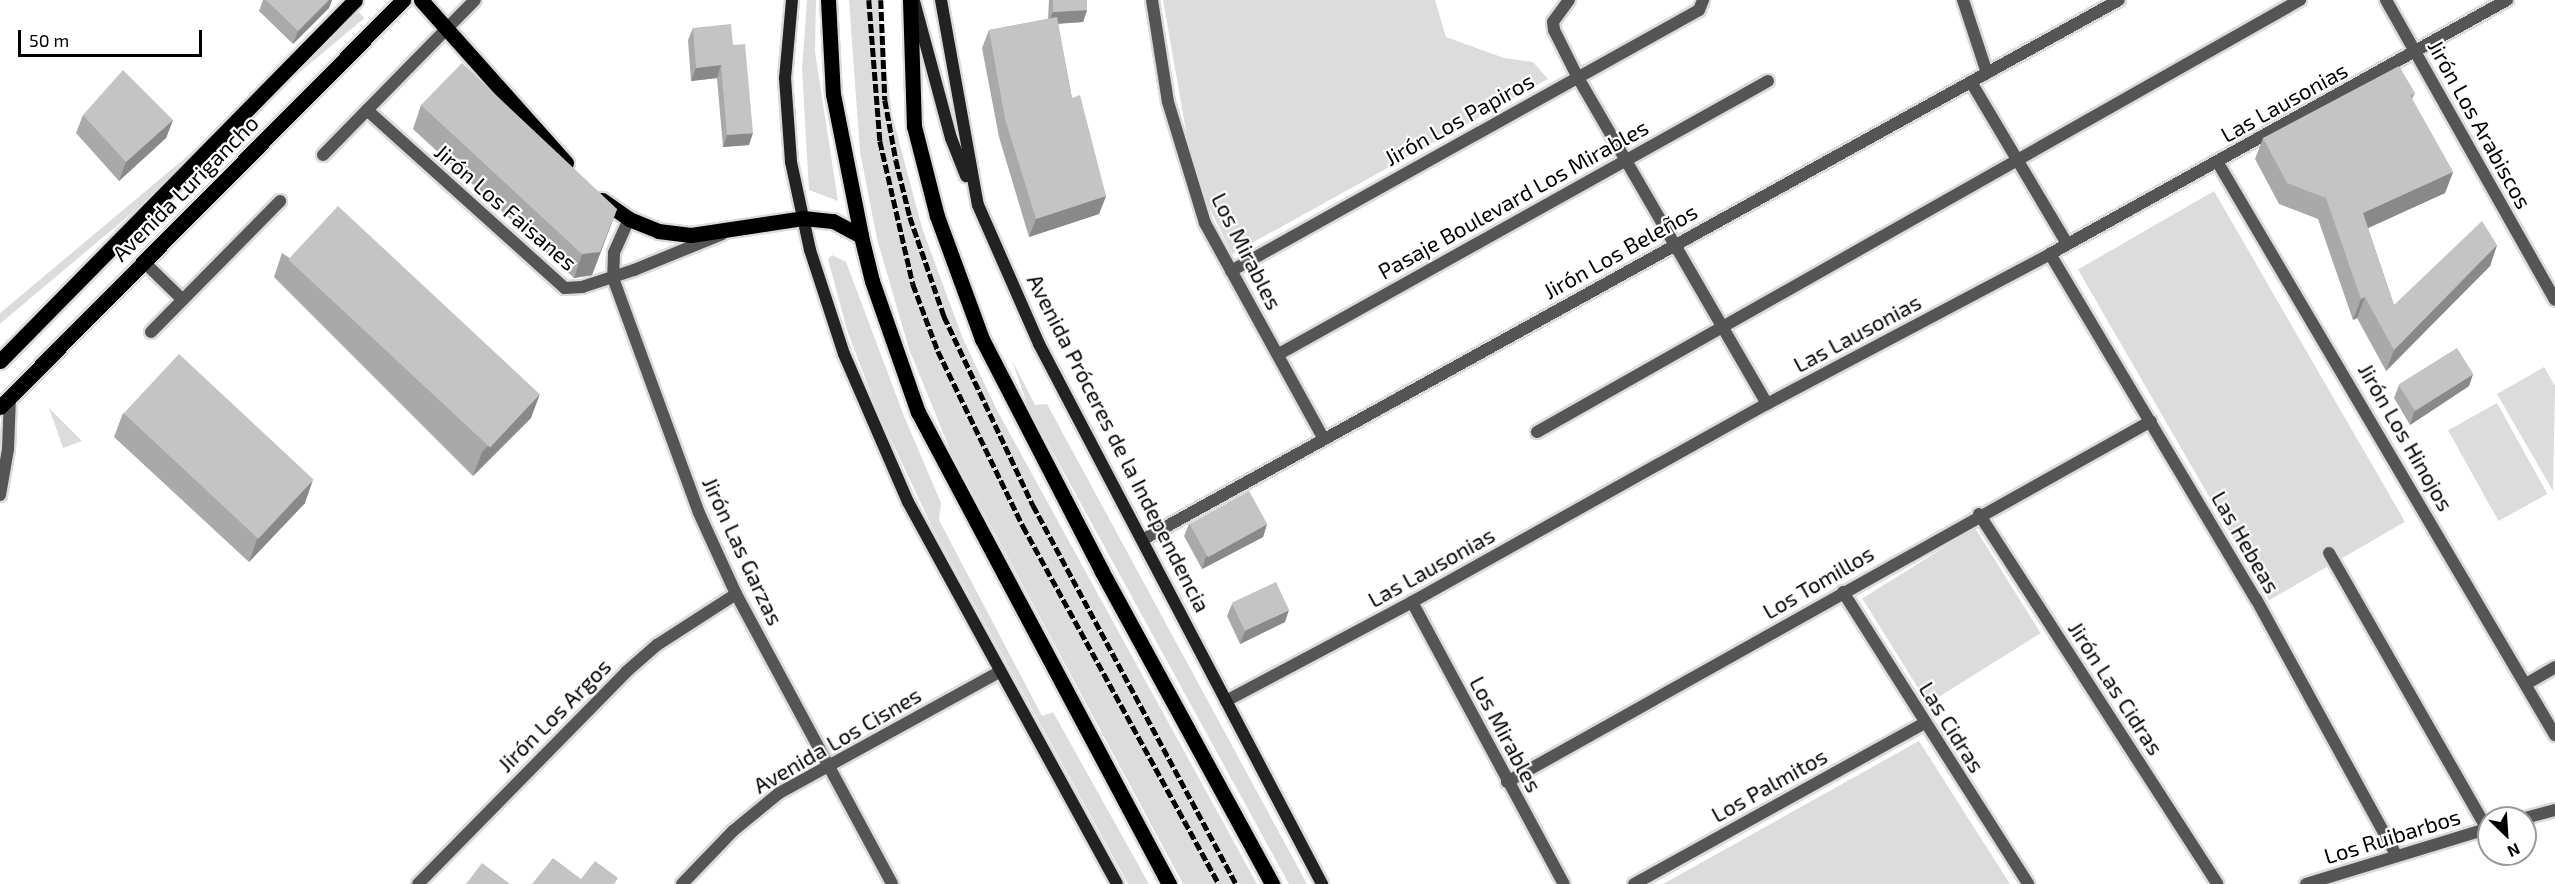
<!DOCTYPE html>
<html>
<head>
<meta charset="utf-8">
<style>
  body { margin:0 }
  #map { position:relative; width:2555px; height:884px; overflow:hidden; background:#fff; font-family:"Exo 2",sans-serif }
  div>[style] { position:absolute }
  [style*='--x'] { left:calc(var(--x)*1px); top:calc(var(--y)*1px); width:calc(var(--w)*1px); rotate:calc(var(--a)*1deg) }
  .green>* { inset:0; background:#dcdcdc; transform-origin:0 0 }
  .roads { filter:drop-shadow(2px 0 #dbdbdb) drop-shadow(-2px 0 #dbdbdb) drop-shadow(0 2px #dbdbdb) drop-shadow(0 -2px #dbdbdb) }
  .service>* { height:12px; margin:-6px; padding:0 6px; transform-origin:6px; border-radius:6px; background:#555 }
  .pedestrian>* { height:12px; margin:-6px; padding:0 6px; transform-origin:6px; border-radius:6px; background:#555 }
  .minor>* { height:12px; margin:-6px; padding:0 6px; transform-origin:6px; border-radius:6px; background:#555 }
  .tertiary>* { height:12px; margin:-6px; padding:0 6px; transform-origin:6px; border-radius:6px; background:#555 }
  .secondary>* { height:12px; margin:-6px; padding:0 6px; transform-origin:6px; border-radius:6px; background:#222 }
  .primary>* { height:15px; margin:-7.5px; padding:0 7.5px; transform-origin:7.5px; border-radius:7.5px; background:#000 }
  .rail>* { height:4.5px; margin-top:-2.25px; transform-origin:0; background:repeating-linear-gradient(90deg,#000 0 9px,transparent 0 12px) }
  .wall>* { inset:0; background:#a9a9a9 }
  .shaded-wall>* { inset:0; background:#898989 }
  .building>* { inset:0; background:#c4c4c4; transform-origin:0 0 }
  span { translate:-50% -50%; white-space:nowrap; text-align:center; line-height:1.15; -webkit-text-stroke:4.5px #fff; paint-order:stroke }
  .street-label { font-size:22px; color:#000 }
  .north { position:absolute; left:2477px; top:806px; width:60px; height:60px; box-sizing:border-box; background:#fff; border:2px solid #999; border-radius:50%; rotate:155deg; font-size:16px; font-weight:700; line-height:24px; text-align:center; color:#000 }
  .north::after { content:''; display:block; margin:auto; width:21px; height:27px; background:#000; clip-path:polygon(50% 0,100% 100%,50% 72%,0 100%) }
  .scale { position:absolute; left:18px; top:30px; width:184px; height:27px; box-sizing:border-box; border:3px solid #000; border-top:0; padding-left:8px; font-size:18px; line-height:21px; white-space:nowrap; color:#000; -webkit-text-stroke:4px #fff; paint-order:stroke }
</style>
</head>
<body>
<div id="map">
  <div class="green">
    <i style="clip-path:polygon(807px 0,816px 0,815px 52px,838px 201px,809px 190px,802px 69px)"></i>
    <i style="clip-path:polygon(849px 0,878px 0,892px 115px,922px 228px,963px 339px,998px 412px,1257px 884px,1183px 884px,951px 452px,909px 349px,877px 239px,860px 152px)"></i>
    <i style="clip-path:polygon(1163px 0,1435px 0,1446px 37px,1504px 58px,1533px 62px,1548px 79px,1232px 254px,1208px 205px,1189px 148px)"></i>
    <i style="left:359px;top:12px;width:8px;height:512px;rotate:50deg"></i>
    <i style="left:2214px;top:191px;width:382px;height:157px;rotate:60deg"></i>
    <i style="clip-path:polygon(832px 255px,846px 262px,904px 416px,941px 503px,939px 520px,1042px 716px,1053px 712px,1149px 884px,1128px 884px,933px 529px,877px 410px,847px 330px,828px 259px)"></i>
    <i style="clip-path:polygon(1012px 360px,1035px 405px,1047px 404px,1307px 884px,1289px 884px,1028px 407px)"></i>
    <i style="clip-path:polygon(2544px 367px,2555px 386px,2553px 491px,2497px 394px)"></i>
    <i style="left:2497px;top:403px;width:104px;height:56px;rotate:61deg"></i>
    <i style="clip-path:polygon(49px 408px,82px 441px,63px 448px)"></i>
    <i style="left:1975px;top:528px;width:124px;height:133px;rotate:58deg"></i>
    <i style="clip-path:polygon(1919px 741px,2010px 884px,1663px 884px)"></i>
  </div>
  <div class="roads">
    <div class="service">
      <i style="--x:1569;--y:0;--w:27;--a:126"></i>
      <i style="--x:1553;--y:22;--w:8;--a:83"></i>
      <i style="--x:1554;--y:30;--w:51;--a:63.4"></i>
      <i style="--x:323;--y:155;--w:217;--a:-45.6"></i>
      <i style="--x:144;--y:262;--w:54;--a:44.3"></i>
      <i style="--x:151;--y:332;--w:184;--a:-45.4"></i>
      <i style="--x:1537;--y:432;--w:877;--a:-29.52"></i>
      <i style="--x:0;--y:495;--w:47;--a:-80.1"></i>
      <i style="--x:8;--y:449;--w:52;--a:-87.8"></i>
      <i style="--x:2526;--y:684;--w:34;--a:-30"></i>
    </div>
    <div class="pedestrian">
      <i style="--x:1971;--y:82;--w:188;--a:59.3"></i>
      <i style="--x:2329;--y:553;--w:318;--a:60.2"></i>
    </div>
    <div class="minor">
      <i style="--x:1152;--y:0;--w:103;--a:81.1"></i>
      <i style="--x:1168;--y:102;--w:127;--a:73"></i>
      <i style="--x:1205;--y:223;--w:245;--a:61.2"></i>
      <i style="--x:1963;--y:0;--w:77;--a:71.8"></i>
      <i style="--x:2386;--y:0;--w:344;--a:60.6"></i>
      <i style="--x:1577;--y:76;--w:379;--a:59.9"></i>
      <i style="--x:367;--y:110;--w:266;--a:42"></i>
      <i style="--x:565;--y:288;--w:17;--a:-3"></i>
      <i style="--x:582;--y:287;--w:55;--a:-18.1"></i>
      <i style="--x:634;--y:270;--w:95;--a:-22.2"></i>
      <i style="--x:2218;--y:163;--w:664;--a:59.5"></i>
      <i style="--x:629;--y:219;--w:37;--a:114"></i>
      <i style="--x:614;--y:253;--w:25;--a:92"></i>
      <i style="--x:613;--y:278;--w:250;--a:69.9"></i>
      <i style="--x:699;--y:513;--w:89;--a:65.4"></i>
      <i style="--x:736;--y:594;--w:329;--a:61.7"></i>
      <i style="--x:2050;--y:254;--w:402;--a:59.2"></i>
      <i style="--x:2256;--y:599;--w:292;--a:61.3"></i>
      <i style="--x:1231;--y:271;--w:536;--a:-29.15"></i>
      <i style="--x:1699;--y:10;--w:11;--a:-68"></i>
      <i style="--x:1279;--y:354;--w:560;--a:-29.17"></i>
      <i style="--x:1979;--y:514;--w:440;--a:57.2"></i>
      <i style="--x:1142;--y:540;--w:1116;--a:-28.93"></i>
      <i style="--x:1843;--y:592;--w:346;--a:57.6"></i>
      <i style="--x:1412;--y:602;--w:320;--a:61.7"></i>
      <i style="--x:1226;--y:701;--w:211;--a:-28"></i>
      <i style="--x:1412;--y:602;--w:406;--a:-29.2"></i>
      <i style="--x:1767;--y:404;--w:320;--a:-27.9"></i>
      <i style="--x:2050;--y:254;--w:523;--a:-29.07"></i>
      <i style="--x:1507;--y:782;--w:738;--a:-29.27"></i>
      <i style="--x:2525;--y:818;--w:31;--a:-15"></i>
      <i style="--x:418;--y:884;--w:297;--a:-45.5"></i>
      <i style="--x:626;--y:672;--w:41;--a:-41.1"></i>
      <i style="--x:657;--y:645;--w:94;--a:-32.8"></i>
      <i style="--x:1634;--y:884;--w:332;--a:-29"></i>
      <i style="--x:2306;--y:884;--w:191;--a:-17"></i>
    </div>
    <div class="tertiary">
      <i style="--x:682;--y:884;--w:74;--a:-46.1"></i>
      <i style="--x:733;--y:831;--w:60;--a:-39.6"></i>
      <i style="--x:779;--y:793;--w:251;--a:-28.8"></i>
    </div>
    <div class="secondary">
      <i style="--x:792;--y:0;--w:78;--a:95.1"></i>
      <i style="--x:785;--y:78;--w:84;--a:85.9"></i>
      <i style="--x:791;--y:162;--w:90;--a:77.8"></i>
      <i style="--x:810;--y:250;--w:109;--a:71.9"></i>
      <i style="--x:844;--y:354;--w:161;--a:66.6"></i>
      <i style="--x:908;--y:502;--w:435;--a:61.3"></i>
      <i style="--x:941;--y:0;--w:208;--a:79.8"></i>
      <i style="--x:978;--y:205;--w:152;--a:66.3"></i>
      <i style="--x:1039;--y:344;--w:610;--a:62.34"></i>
      <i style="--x:914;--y:1;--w:142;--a:74.9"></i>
      <i style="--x:951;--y:138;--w:41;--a:68.5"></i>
    </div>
    <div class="primary">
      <i style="--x:421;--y:0;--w:218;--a:48.3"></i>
      <i style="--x:828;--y:0;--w:94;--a:87"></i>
      <i style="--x:833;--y:94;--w:145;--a:78.8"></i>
      <i style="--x:861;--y:236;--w:46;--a:76.3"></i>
      <i style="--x:872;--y:281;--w:139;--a:70.7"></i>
      <i style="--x:918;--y:412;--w:535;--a:62"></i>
      <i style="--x:910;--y:0;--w:126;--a:88.2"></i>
      <i style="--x:914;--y:126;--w:93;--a:75.7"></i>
      <i style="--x:937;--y:216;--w:131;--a:69.9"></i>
      <i style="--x:982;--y:339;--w:260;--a:62.7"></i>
      <i style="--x:1101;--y:570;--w:358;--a:61.4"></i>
      <i style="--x:602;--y:200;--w:33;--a:35"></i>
      <i style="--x:629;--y:219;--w:31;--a:22"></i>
      <i style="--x:658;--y:231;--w:33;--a:7"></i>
      <i style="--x:691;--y:235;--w:113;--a:-8.6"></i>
      <i style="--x:803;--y:218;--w:30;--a:6"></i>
      <i style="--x:833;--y:221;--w:32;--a:28"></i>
      <i style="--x:0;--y:361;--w:506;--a:-45.48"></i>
      <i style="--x:0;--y:407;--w:573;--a:-45.28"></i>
    </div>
  </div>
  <div class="rail">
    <i style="--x:869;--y:0;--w:141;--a:85.5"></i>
    <i style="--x:880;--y:141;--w:147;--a:77"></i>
    <i style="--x:913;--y:284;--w:72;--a:69.5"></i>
    <i style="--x:938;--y:351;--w:195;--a:64.1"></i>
    <i style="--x:1023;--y:526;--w:408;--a:61.3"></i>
    <i style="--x:881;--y:0;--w:100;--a:87.7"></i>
    <i style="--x:885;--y:100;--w:61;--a:79.6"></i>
    <i style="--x:896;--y:160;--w:59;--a:76.2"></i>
    <i style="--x:910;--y:217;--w:105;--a:71"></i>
    <i style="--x:944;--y:316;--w:209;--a:64.8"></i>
    <i style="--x:1033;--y:505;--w:430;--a:61.8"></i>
  </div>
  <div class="wall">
    <i style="clip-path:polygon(263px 0,332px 0,329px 8px,293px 44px,259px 11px)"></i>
    <i style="clip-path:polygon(1049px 0,1087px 0,1087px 10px,1083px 22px,1058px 24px,1072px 98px,1106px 196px,1099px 214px,1029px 237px,999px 137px,982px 48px,989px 30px,1048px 19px)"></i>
    <i style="clip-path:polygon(693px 28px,733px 45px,749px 145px,723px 147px,717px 78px,691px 81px,688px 40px)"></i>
    <i style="clip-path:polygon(2415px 93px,2412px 99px,2453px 172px,2445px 193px,2368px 228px,2394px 305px,2497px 245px,2490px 266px,2386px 371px,2357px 318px,2353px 320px,2318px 219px,2279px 204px,2255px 159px,2263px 138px)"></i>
    <i style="clip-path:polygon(421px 105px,617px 209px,592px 275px,574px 278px,413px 129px)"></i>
    <i style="clip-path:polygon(83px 115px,173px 120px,166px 138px,119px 181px,76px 133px)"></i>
    <i style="clip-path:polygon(282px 253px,531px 418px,473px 476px,274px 277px)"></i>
    <i style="clip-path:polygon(2473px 374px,2469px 386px,2410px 425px,2394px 398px,2399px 385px)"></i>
    <i style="clip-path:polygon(123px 413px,305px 503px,249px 562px,114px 437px)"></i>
    <i style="clip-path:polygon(1189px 524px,1267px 524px,1263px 537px,1202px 569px,1184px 536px)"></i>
    <i style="clip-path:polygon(1232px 604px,1285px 622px,1240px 644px,1227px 616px)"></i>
  </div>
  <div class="shaded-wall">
    <i style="clip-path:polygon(329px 0,332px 0,329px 8px,293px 44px,298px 31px)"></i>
    <i style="clip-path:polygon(1087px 10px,1083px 22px,1048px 24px,1053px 12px)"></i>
    <i style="clip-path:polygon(721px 65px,717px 78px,691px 81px,696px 68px)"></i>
    <i style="clip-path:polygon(173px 120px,166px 138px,119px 181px,126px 162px)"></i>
    <i style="clip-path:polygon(753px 133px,749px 145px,723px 147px,727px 135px)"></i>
    <i style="clip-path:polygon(2453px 172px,2445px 193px,2355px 234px,2363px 213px)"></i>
    <i style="clip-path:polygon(1106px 196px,1099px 214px,1029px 237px,1036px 219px)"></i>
    <i style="clip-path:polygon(617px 209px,592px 275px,574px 278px,582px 254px)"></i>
    <i style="clip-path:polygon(2497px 245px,2490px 266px,2386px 371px,2394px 350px)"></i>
    <i style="clip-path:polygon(2365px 297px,2357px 318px,2353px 320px,2361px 299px)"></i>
    <i style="clip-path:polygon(2473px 374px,2469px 386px,2410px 425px,2414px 412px)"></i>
    <i style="clip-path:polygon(540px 394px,531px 418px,473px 476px,482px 452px)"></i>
    <i style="clip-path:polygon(313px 480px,305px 503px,249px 562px,257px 539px)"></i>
    <i style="clip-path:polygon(1267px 524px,1263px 537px,1202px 569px,1206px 557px)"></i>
    <i style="clip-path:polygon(1289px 610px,1285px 622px,1240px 644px,1245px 631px)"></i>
  </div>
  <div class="building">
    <i style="clip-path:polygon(266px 0,329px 0,298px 31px)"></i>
    <i style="clip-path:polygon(1053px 0,1087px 0,1087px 10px,1053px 12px)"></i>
    <i style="clip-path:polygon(1057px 17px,1072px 98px,1080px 95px,1106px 196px,1036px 219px,1005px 119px,989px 30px)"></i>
    <i style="clip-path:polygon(731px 24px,733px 45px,745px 44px,753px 133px,727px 135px,721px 65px,696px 68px,693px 28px)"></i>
    <i style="clip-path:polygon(462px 63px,617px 209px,600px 252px,582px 254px,421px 105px)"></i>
    <i style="clip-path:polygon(2399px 66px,2415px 93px,2410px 95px,2453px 172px,2363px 213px,2394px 305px,2482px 221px,2497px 245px,2394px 350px,2365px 297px,2361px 299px,2326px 198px,2287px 183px,2263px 138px)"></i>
    <i style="clip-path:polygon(123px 70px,173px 120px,126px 162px,83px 115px)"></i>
    <i style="left:338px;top:206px;width:276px;height:73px;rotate:43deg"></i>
    <i style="left:2457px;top:348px;width:31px;height:69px;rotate:58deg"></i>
    <i style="left:179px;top:354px;width:184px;height:81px;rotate:43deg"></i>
    <i style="left:1249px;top:491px;width:38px;height:68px;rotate:61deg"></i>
    <i style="left:1276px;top:582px;width:31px;height:49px;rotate:65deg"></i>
    <i style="clip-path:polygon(553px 858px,581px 879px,595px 861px,618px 878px,614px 884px,532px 884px)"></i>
    <i style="clip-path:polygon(482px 863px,510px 884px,466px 884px)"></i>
  </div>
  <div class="street-label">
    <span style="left:2284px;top:102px;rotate:-29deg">Las Lausonias</span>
    <span style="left:1459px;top:119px;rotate:-29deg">Jirón Los Papiros</span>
    <span style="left:2480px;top:124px;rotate:61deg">Jirón Los Arabiscos</span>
    <span style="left:185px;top:188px;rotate:-45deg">Avenida Lurigancho</span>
    <span style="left:1513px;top:199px;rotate:-29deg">Pasaje Boulevard Los Mirables</span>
    <span style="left:506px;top:207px;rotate:41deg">Jirón Los Faisanes</span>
    <span style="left:1247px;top:251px;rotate:63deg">Los Mirables</span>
    <span style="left:1620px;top:251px;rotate:-29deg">Jirón Los Beleños</span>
    <span style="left:1857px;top:333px;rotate:-28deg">Las Lausonias</span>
    <span style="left:2406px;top:437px;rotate:60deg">Jirón Los Hinojos</span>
    <span style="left:1119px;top:443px;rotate:63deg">Avenida Próceres de la Independencia</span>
    <span style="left:2246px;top:542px;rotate:60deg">Las Hebeas</span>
    <span style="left:743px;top:551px;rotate:65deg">Jirón Las Garzas</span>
    <span style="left:1431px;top:567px;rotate:-29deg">Las Lausonias</span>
    <span style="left:1818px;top:582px;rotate:-30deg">Los Tomillos</span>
    <span style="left:2116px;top:688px;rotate:57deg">Jirón Las Cidras</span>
    <span style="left:554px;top:715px;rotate:-45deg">Jirón Los Argos</span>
    <span style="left:1952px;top:727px;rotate:58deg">Las Cidras</span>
    <span style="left:1506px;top:734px;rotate:62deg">Los Mirables</span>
    <span style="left:837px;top:740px;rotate:-30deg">Avenida Los Cisnes</span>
    <span style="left:1769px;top:785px;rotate:-29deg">Los Palmitos</span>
    <span style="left:2392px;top:836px;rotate:-17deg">Los Ruibarbos</span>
  </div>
  <div class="north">N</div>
  <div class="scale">50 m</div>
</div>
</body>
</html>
